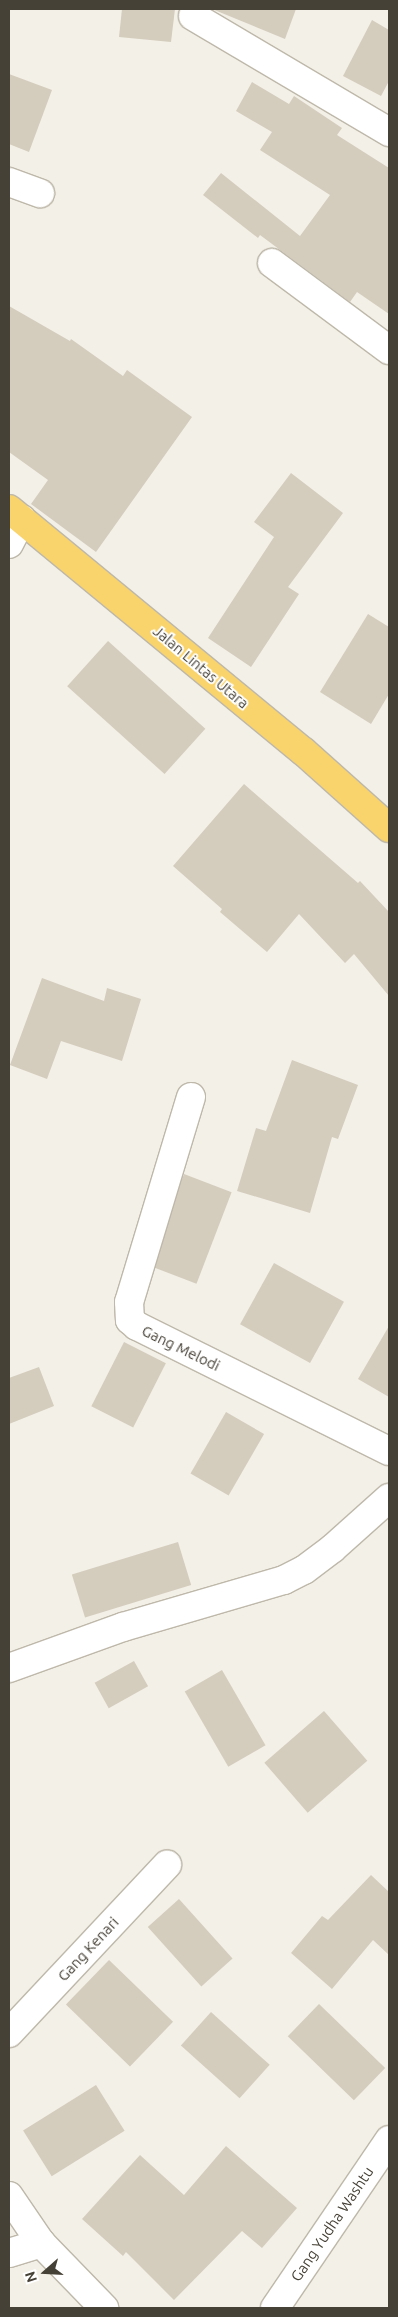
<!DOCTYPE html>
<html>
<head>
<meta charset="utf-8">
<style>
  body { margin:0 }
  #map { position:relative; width:398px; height:2317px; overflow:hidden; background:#f3f0e7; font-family:Ubuntu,sans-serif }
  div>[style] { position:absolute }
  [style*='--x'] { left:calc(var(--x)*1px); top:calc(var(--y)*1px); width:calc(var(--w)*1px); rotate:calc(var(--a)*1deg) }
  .building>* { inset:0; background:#d4ccbd; transform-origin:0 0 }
  .roads { filter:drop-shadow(1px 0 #beb8aa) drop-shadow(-1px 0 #beb8aa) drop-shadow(0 1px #beb8aa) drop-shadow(0 -1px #beb8aa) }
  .street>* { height:28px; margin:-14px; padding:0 14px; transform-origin:14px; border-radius:14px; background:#fff }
  .highway>* { height:28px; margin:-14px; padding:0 14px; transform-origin:14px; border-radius:14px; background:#f9d36c }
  span { translate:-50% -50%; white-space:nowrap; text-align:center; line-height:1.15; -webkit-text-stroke:4px #fff; paint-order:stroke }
  .street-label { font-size:15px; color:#464136 }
  .frame { position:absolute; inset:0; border:10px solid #464136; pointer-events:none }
  .north { position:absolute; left:20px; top:2247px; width:50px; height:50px; -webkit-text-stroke:4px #fff; paint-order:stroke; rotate:251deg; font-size:14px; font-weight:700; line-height:20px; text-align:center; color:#464136 }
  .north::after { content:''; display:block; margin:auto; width:18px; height:22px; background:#464136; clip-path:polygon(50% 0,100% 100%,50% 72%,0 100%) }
</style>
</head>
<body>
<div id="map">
  <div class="building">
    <i style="clip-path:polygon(122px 9px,175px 9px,171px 42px,119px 37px)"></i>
    <i style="clip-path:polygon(212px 9px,296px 9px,285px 39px)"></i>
    <i style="clip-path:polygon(372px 20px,389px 30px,389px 81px,381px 96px,343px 76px)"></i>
    <i style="clip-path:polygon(9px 74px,52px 90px,29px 152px,9px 144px)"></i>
    <i style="clip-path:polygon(252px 82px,289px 104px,294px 96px,342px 128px,337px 135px,389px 168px,389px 314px,357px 292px,350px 302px,260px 235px,258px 238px,203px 195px,221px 173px,300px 236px,330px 195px,260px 150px,272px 132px,236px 111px)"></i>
    <i style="clip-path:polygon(9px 306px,70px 341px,71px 339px,123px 376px,127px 370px,192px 417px,96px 552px,31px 504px,48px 480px,9px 452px)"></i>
    <i style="clip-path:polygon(291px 473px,343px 513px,288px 587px,299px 594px,251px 667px,208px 638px,274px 537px,254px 522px)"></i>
    <i style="clip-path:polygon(368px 614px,389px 627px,389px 694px,371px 724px,320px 692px)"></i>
    <i style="left:108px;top:641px;width:131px;height:61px;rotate:42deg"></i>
    <i style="clip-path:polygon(244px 784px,358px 883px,360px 881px,389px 912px,389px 996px,354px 954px,345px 963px,299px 914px,267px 952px,220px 912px,222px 909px,173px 866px)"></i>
    <i style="clip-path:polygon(42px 978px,104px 1001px,107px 988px,141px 999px,122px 1061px,61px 1041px,47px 1079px,10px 1065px)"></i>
    <i style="clip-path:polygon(292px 1060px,358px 1085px,338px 1139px,332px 1137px,310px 1213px,237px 1191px,256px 1128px,266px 1131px)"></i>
    <i style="left:184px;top:1174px;width:51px;height:98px;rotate:21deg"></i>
    <i style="left:274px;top:1263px;width:80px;height:70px;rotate:29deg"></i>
    <i style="clip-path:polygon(389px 1326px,389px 1397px,358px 1379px)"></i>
    <i style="left:124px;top:1342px;width:47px;height:72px;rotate:27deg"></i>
    <i style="clip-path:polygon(39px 1367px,54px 1406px,9px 1424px,9px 1378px)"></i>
    <i style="left:226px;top:1412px;width:44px;height:71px;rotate:30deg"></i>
    <i style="left:178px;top:1542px;width:45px;height:111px;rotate:73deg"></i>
    <i style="left:134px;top:1661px;width:29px;height:45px;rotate:61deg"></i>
    <i style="left:222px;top:1670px;width:87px;height:43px;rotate:60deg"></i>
    <i style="left:324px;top:1711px;width:66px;height:79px;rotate:49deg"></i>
    <i style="clip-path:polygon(371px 1875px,389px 1892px,389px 1955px,373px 1940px,332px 1989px,291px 1953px,322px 1916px,328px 1920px)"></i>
    <i style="left:179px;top:1899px;width:80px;height:42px;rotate:48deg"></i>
    <i style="left:109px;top:1960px;width:89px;height:62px;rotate:44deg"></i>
    <i style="left:319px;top:2004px;width:92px;height:45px;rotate:44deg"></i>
    <i style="left:211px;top:2012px;width:79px;height:45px;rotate:42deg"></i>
    <i style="left:96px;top:2085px;width:54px;height:86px;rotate:58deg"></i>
    <i style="clip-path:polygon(226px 2146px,297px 2208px,262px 2248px,242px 2231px,174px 2300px,126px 2252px,123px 2256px,82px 2219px,140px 2155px,184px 2195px)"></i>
  </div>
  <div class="roads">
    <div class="street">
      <i style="--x:193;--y:16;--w:228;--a:30.6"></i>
      <i style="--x:9;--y:182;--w:33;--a:20"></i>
      <i style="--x:272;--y:263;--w:146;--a:36.6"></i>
      <i style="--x:9;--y:544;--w:28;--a:-63"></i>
      <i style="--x:191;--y:1097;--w:214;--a:106.8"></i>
      <i style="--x:129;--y:1302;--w:18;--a:87"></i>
      <i style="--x:130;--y:1320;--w:9;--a:41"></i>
      <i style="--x:137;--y:1326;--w:281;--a:26.4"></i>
      <i style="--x:9;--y:1668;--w:121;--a:-19.8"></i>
      <i style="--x:123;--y:1627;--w:168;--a:-16.3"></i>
      <i style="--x:284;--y:1580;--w:22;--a:-27"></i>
      <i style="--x:304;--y:1570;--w:36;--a:-37"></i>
      <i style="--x:333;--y:1548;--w:75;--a:-41.8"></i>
      <i style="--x:9;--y:2033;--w:231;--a:-46.8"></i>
      <i style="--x:9;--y:2196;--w:57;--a:55.8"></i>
      <i style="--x:41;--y:2243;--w:91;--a:45.9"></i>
      <i style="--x:9;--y:2253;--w:34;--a:-17"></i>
      <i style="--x:275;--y:2308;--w:203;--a:-55.8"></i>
    </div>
    <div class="highway">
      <i style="--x:9;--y:509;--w:382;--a:39.5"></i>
      <i style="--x:304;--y:752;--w:114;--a:41.8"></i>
    </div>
  </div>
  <div class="street-label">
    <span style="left:201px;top:667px;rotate:40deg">Jalan Lintas Utara</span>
    <span style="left:181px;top:1348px;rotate:26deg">Gang Melodi</span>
    <span style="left:88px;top:1949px;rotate:-47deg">Gang Kenari</span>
    <span style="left:332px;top:2224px;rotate:-56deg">Gang Yudha Washtu</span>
  </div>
  <div class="frame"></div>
  <div class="north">N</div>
</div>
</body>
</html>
